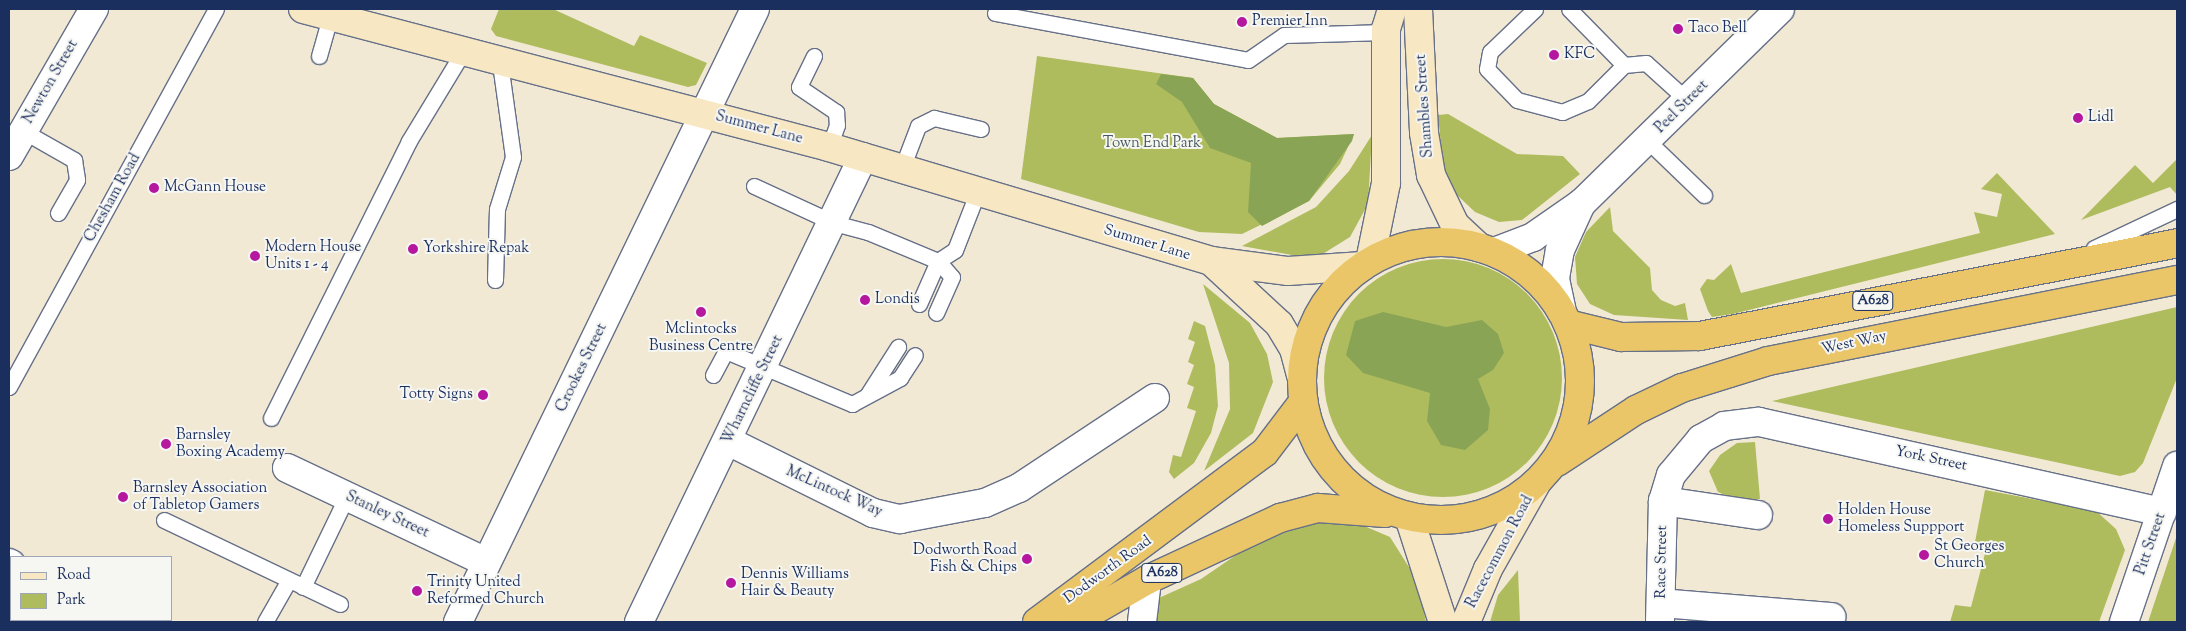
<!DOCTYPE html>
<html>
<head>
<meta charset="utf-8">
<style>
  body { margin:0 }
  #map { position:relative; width:2186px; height:631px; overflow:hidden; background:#f2e9d5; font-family:"Sorts Mill Goudy",serif }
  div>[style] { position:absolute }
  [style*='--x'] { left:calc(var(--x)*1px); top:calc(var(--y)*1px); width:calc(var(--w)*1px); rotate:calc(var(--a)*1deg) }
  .green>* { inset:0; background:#aebc5e }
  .round { border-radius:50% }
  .forest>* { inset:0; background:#8aa455 }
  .roads { filter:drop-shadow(1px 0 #667088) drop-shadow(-1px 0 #667088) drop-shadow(0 1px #667088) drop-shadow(0 -1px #667088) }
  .lane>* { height:15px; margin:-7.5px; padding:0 7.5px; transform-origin:7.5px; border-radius:7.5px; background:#fff }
  .street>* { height:28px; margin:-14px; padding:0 14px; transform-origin:14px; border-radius:14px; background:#fff }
  .secondary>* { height:28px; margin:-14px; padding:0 14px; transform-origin:14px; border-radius:14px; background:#f7e8c3 }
  .highway>* { height:28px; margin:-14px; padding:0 14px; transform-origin:14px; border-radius:14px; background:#eac669 }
  .highway>.ring { margin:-14px; padding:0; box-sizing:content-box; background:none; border:28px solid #eac669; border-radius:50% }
  .dots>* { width:14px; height:14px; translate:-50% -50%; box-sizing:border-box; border:2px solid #f6f6f2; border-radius:50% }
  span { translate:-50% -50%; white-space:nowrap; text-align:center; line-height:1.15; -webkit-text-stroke:4px #f6f6f2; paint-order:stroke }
  .shield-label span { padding:1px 4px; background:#f6f6f2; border:1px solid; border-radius:4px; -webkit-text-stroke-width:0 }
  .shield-label { font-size:14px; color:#1b2f5e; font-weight:700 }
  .poi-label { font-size:15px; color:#1b2f5e }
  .left { translate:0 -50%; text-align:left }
  .right { translate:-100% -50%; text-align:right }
  .street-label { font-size:15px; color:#1b2f5e }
  .park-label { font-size:15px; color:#47595e }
  .frame { position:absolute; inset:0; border:10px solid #1b2f5e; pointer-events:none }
  .legend { position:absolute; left:10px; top:556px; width:162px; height:65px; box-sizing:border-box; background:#f6f6f2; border:1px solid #9ea6b7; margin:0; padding:6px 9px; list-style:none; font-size:15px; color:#1b2f5e }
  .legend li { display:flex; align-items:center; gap:10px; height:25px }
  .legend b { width:25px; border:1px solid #9ea6b7 }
</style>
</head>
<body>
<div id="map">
  <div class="green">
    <i style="clip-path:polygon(499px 9px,553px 9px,634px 46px,640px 35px,707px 63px,696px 85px,688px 87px,496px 36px,491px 29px)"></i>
    <i style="clip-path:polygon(1037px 56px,1193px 78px,1214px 104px,1277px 138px,1354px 134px,1340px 164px,1309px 201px,1242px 234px,1199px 232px,1021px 179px)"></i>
    <i style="clip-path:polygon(1448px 114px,1517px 154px,1563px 156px,1580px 174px,1522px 220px,1499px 222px,1475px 212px,1457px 195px,1443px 166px,1438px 115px)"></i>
    <i style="clip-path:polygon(1372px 135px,1368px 204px,1350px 237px,1321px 255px,1303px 257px,1242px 246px,1316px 207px,1349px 171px)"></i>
    <i style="clip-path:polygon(2177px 159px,2177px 195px,2170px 187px,2081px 220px,2135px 165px,2153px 183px)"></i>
    <i style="clip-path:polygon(1997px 173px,2055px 234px,1733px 314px,1712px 317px,1708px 311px,1700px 289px,1707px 279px,1714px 280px,1731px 264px,1741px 293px,1980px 233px,1974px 212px,1997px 217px,2002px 194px,1981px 189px)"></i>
    <i style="clip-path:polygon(1610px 207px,1613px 231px,1650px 268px,1652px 290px,1661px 300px,1675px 306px,1685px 303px,1688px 320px,1614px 315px,1590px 304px,1577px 284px,1575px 257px,1586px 232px)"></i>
    <i class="round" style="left:1324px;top:259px;width:238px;height:238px"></i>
    <i style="clip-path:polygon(1203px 284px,1250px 323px,1267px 354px,1273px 382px,1253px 433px,1204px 471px,1230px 409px,1229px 363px)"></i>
    <i style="clip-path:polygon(2177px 307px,2177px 378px,2143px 463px,2135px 472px,2120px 476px,1772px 401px)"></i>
    <i style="clip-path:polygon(1194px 321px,1205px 326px,1215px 365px,1218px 406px,1211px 433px,1194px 463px,1174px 479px,1169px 472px,1173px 455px,1181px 457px,1196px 411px,1187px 408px,1194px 387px,1187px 384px,1194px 365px,1188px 362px,1195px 342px,1188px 339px)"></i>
    <i style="clip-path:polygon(1755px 442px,1760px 499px,1739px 501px,1718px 492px,1709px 471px,1720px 455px,1737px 443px)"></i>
    <i style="clip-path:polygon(1985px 490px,2096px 511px,2116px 529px,2125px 550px,2099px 622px,1950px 622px,1955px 605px,1971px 607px,1987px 546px,1975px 542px)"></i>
    <i style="clip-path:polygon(1341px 516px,1390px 537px,1417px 580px,1426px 622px,1151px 622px,1150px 602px,1201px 579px,1280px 525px)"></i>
    <i style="clip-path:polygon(2177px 535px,2177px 622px,2148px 622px)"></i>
    <i style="clip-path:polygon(1518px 570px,1520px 622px,1490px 622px,1498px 595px)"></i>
  </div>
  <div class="forest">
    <i style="clip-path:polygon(1161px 74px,1193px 78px,1214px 104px,1277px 138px,1354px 134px,1352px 141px,1309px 201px,1262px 226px,1248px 212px,1251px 163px,1210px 148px,1182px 102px,1156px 84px)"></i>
    <i style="clip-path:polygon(1383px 312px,1446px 327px,1482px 320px,1498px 334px,1504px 353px,1493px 370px,1478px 379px,1490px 409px,1488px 430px,1465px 450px,1441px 445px,1427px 421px,1430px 393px,1363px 373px,1346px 355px,1355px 321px)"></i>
  </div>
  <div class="roads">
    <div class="lane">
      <i style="--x:1535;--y:9;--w:62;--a:136.3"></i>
      <i style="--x:1490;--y:52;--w:17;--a:100"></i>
      <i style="--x:1487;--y:69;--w:43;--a:45.9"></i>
      <i style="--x:1517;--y:100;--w:47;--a:14.9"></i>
      <i style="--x:1562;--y:112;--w:28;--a:-23"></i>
      <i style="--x:1588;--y:101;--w:51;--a:-45"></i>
      <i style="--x:1624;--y:65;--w:78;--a:-134.5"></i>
      <i style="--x:995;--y:13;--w:257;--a:10.5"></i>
      <i style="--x:1248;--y:60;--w:44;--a:-34.8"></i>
      <i style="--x:1284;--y:35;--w:102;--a:-1.7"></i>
      <i style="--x:319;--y:56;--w:41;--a:-74.2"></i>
      <i style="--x:814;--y:56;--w:34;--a:116"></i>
      <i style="--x:799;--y:87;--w:45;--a:34"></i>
      <i style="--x:836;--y:112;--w:13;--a:86"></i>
      <i style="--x:837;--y:125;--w:23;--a:110"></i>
      <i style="--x:1624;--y:65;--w:22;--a:-5"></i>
      <i style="--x:1646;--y:63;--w:57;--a:42.1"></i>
      <i style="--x:23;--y:131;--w:59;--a:29.6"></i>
      <i style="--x:74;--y:160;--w:20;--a:81"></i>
      <i style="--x:77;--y:180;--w:38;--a:120"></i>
      <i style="--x:1648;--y:141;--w:78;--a:44"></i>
      <i style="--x:902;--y:168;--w:45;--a:-69.1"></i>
      <i style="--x:918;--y:126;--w:18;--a:-27"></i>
      <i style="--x:934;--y:118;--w:48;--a:13.2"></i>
      <i style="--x:754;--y:186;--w:88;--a:24.8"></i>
      <i style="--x:834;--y:223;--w:35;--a:15"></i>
      <i style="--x:868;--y:232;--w:76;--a:22.5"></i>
      <i style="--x:938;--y:261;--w:20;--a:-33"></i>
      <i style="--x:955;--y:250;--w:63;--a:-68.7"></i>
      <i style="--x:2094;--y:248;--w:92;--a:-25.2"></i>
      <i style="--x:495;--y:280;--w:71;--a:-88.4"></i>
      <i style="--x:497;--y:209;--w:54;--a:-72.9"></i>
      <i style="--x:513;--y:157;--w:95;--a:-97.9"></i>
      <i style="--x:919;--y:304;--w:47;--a:-66.2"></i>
      <i style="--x:938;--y:261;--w:21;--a:49"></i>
      <i style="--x:952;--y:277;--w:39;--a:114"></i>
      <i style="--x:713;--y:375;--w:27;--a:-62"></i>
      <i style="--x:726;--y:351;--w:137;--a:22.8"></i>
      <i style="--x:852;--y:404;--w:55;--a:-28.4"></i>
      <i style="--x:900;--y:378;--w:27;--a:-57"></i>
      <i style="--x:9;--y:387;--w:431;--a:-61.3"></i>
      <i style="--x:868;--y:394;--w:56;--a:-57.4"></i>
      <i style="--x:271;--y:418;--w:309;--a:-63.5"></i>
      <i style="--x:409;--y:141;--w:104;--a:-58.8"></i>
      <i style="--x:164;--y:520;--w:195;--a:25.5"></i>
      <i style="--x:303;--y:587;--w:101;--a:-64.2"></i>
      <i style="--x:265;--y:622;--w:48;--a:-60.3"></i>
    </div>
    <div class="street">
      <i style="--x:9;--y:156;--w:170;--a:-60"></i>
      <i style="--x:1494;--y:252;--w:42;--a:-21"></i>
      <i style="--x:1533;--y:237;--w:60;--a:-34.8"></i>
      <i style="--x:1582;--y:203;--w:277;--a:-44.4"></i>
      <i style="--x:1562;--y:312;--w:35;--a:-102"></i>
      <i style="--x:1555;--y:278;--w:28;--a:-80"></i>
      <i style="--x:1560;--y:250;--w:51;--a:-65.5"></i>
      <i style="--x:728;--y:441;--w:162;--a:26.4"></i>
      <i style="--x:873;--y:513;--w:28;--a:13"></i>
      <i style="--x:900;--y:519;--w:86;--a:-10.7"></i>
      <i style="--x:985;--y:503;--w:37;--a:-24"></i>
      <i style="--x:1019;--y:488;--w:163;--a:-33.5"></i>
      <i style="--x:287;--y:468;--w:220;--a:25.3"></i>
      <i style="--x:1663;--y:501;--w:96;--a:8.4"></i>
      <i style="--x:9;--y:563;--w:2;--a:27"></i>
      <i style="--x:1661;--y:603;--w:171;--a:4.7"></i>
      <i style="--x:113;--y:620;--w:5;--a:22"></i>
      <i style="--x:10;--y:622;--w:3;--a:-45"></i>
      <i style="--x:458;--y:622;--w:681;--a:-64.15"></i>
      <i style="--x:639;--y:622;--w:516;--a:-64.28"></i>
      <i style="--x:1142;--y:622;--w:42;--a:-83.2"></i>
      <i style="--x:1660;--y:622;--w:121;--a:-88.6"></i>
      <i style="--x:1663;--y:501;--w:27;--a:-73"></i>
      <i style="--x:1671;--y:475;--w:47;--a:-50.2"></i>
      <i style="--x:1701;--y:439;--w:26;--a:-29"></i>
      <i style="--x:1724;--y:426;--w:35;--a:-7"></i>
      <i style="--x:1759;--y:422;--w:413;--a:12.6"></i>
      <i style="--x:2124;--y:622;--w:165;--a:-71.2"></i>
    </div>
    <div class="secondary">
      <i style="--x:303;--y:9;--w:544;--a:14.7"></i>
      <i style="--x:829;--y:147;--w:399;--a:16.6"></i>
      <i style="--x:1211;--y:261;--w:78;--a:7.4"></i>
      <i style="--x:1288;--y:271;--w:75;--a:-3.8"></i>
      <i style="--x:1418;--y:9;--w:124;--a:87.2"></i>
      <i style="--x:1424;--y:133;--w:43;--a:80.5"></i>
      <i style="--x:1431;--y:175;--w:55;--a:64.4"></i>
      <i style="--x:1455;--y:225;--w:33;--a:43"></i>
      <i style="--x:1211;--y:261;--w:93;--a:42.8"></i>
      <i style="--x:1279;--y:324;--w:29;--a:59"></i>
      <i style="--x:1294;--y:349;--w:28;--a:75"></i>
      <i style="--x:1370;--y:261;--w:80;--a:-78.4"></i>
      <i style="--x:1386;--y:183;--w:154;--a:-90"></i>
      <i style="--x:1386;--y:29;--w:21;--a:-73"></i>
      <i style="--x:1409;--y:517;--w:110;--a:72.1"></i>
      <i style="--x:1466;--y:622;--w:57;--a:-67.5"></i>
      <i style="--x:1488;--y:569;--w:100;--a:-60.6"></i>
    </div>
    <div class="highway">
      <i class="ring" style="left:1302px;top:242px;width:250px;height:250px"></i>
      <i style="--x:1568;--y:324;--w:55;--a:13.8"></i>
      <i style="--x:1621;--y:337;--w:79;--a:-0.7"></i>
      <i style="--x:1700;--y:336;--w:486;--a:-11"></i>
      <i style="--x:1557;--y:462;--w:95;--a:-33.4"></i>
      <i style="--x:1636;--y:410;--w:51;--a:-25.6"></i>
      <i style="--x:1682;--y:388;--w:90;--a:-17.4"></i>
      <i style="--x:1768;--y:361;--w:417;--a:-11.2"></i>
      <i style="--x:1037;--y:622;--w:284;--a:-36.7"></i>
      <i style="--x:1265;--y:452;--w:63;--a:-52.8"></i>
      <i style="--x:1074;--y:622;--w:84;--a:-29.9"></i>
      <i style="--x:1147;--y:580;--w:147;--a:-25"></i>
      <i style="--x:1280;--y:518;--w:39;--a:-15"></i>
      <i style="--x:1318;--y:508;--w:67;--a:4.3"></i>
    </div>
  </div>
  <div class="dots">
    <i style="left:1242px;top:22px;background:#b5179e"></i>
    <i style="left:1678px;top:29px;background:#b5179e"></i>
    <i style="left:1554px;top:55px;background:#b5179e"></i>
    <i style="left:2078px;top:118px;background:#b5179e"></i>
    <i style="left:154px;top:188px;background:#b5179e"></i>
    <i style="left:413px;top:249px;background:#b5179e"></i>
    <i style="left:255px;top:256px;background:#b5179e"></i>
    <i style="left:865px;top:300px;background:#b5179e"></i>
    <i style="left:701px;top:312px;background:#b5179e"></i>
    <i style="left:483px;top:395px;background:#b5179e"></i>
    <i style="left:166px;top:444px;background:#b5179e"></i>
    <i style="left:123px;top:497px;background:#b5179e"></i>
    <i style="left:1828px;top:519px;background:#b5179e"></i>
    <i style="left:1924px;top:555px;background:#b5179e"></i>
    <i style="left:1027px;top:559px;background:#b5179e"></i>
    <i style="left:731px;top:583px;background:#b5179e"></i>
    <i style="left:417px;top:591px;background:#b5179e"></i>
  </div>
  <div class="shield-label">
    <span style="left:1873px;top:301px">A628</span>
    <span style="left:1162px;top:573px">A628</span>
  </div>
  <div class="poi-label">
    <span class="left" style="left:1252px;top:22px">Premier Inn</span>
    <span class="left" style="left:1688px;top:29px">Taco Bell</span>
    <span class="left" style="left:1564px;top:55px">KFC</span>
    <span class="left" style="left:2088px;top:118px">Lidl</span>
    <span class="left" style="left:164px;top:188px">McGann House</span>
    <span class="left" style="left:265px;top:256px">Modern House<br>Units 1 - 4</span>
    <span class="left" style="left:423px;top:249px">Yorkshire Repak</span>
    <span class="left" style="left:875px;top:300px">Londis</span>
    <span style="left:701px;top:338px">Mclintocks<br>Business Centre</span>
    <span class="right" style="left:473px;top:395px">Totty Signs</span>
    <span class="left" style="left:176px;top:444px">Barnsley<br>Boxing Academy</span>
    <span class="left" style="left:133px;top:497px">Barnsley Association<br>of Tabletop Gamers</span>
    <span class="left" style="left:1838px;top:519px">Holden House<br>Homeless Suppport</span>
    <span class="left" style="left:1934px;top:555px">St Georges<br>Church</span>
    <span class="right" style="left:1017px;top:559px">Dodworth Road<br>Fish &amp; Chips</span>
    <span class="left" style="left:741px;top:583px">Dennis Williams<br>Hair &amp; Beauty</span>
    <span class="left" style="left:427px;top:591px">Trinity United<br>Reformed Church</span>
  </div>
  <div class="street-label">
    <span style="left:51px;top:82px;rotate:-60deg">Newton Street</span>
    <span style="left:1425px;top:106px;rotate:-94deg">Shambles Street</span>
    <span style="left:1682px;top:107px;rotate:-45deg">Peel Street</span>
    <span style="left:759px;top:128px;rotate:15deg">Summer Lane</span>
    <span style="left:113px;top:198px;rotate:-61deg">Chesham Road</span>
    <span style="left:1147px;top:243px;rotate:17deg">Summer Lane</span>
    <span style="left:1854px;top:343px;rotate:-12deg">West Way</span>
    <span style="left:582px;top:368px;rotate:-64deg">Crookes Street</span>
    <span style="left:753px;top:390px;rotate:-64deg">Wharncliffe Street</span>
    <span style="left:1931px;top:459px;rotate:12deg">York Street</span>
    <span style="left:834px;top:492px;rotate:24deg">McLintock Way</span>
    <span style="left:387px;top:515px;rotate:25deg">Stanley Street</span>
    <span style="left:2151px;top:544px;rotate:-71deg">Pitt Street</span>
    <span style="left:1500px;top:552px;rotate:-62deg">Racecommon Road</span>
    <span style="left:1662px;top:562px;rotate:-89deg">Race Street</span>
    <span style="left:1108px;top:570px;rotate:-36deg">Dodworth Road</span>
  </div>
  <div class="park-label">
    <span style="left:1152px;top:144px">Town End Park</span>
  </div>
  <div class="frame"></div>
  <ul class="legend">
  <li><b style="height:6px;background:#f7e8c3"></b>Road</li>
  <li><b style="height:14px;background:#aebc5e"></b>Park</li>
  </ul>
</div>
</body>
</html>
